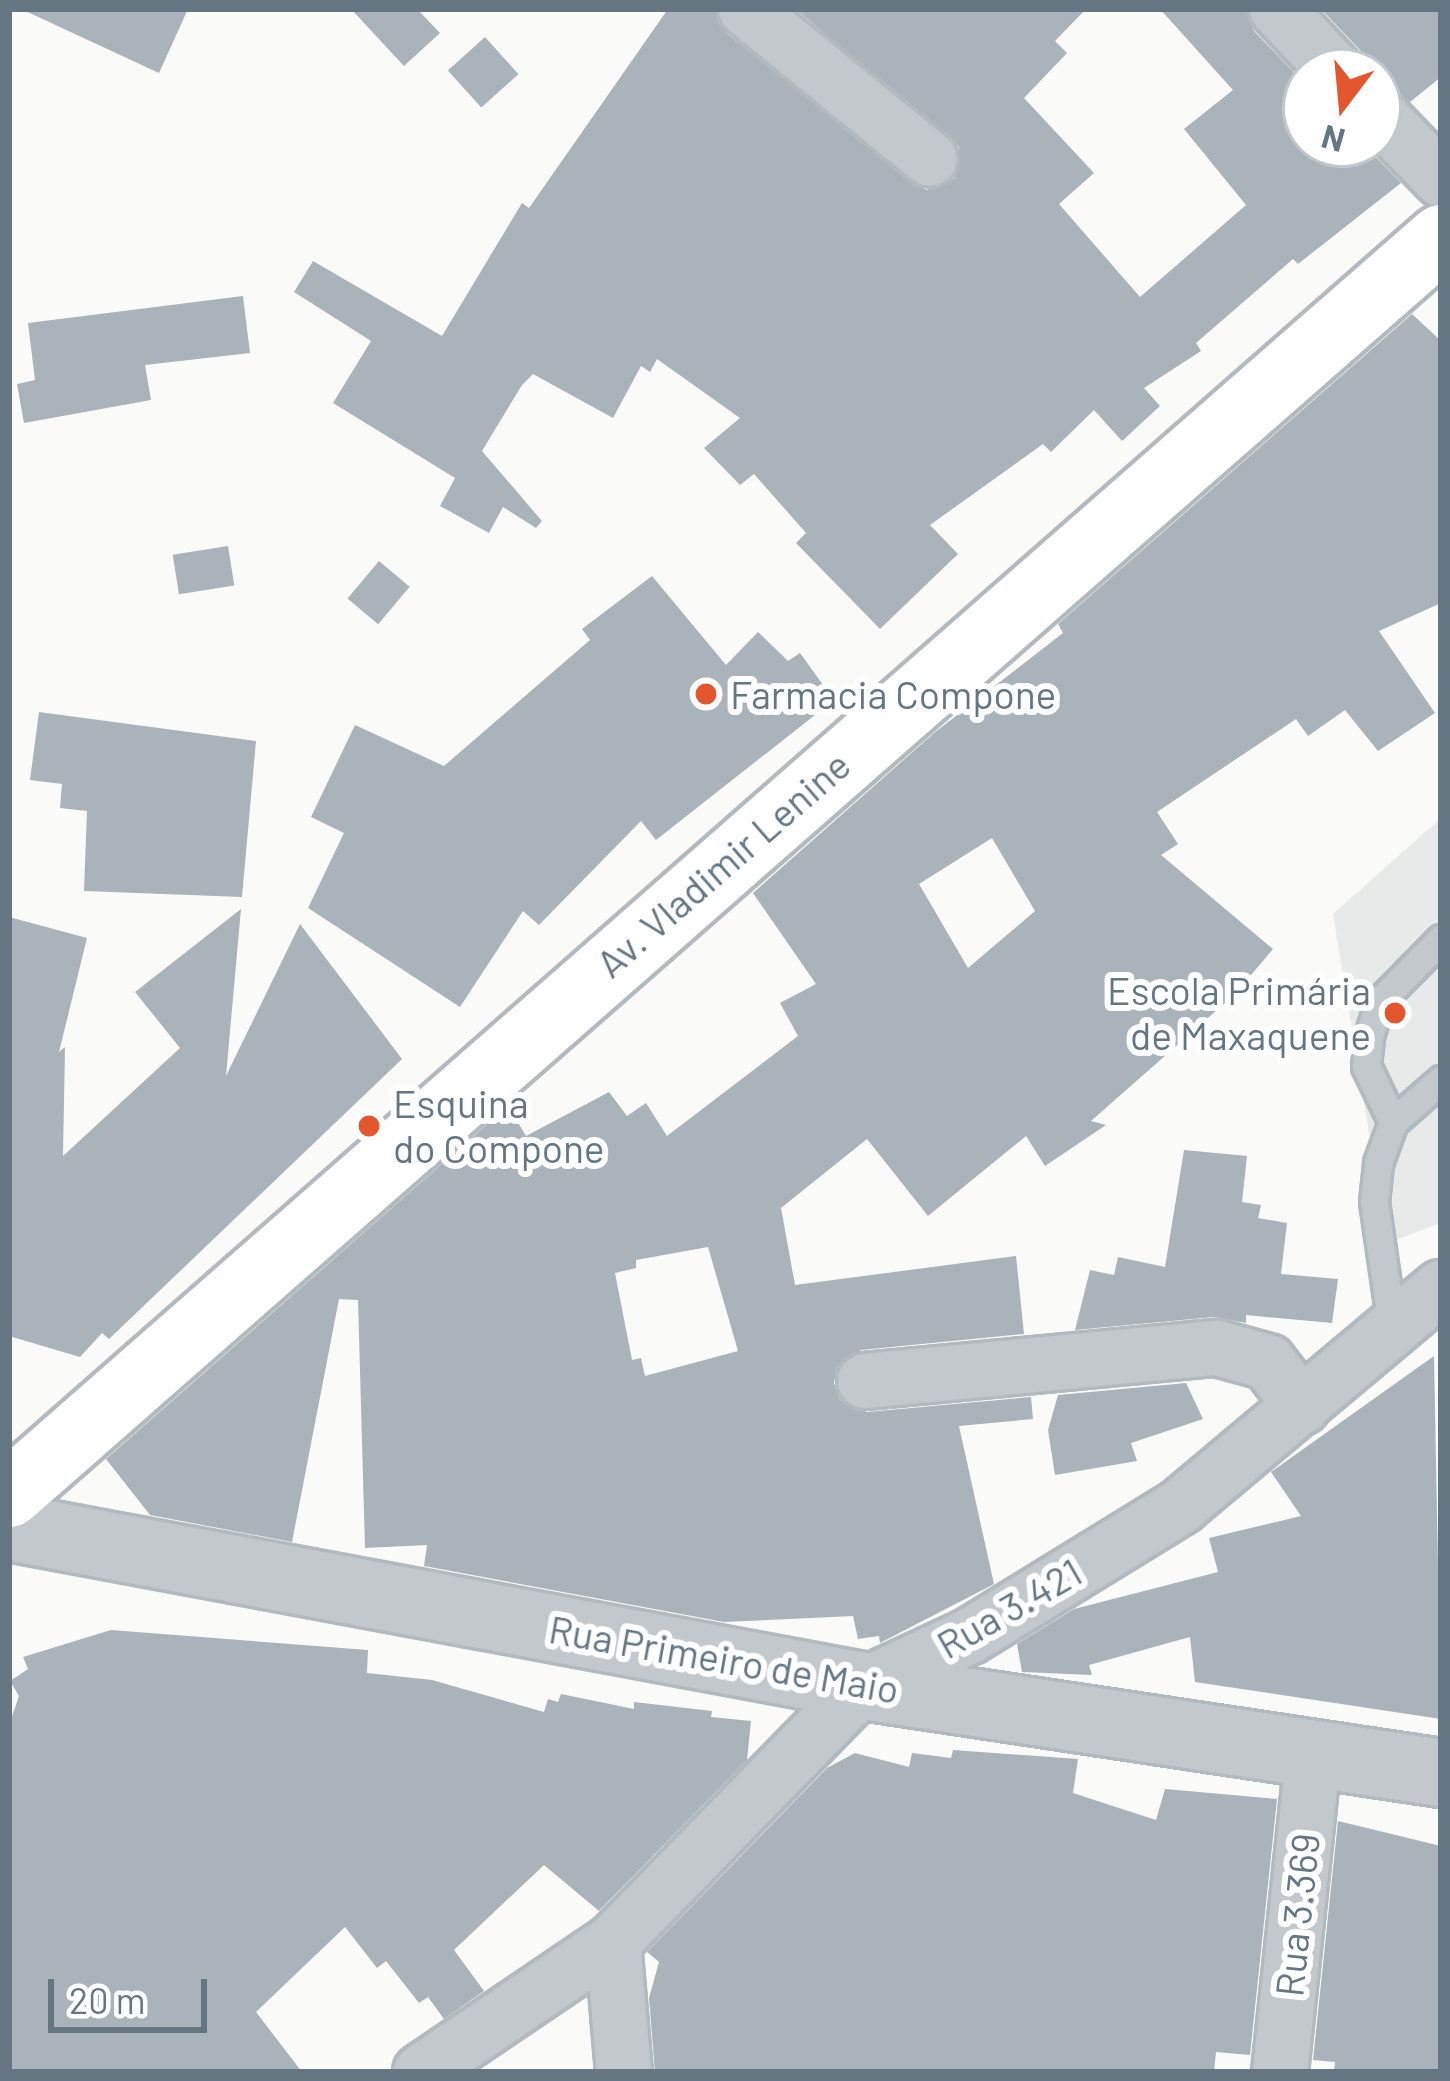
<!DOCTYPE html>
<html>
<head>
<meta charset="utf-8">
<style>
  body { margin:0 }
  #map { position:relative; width:1450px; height:2081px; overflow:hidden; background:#fafaf8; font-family:Barlow,sans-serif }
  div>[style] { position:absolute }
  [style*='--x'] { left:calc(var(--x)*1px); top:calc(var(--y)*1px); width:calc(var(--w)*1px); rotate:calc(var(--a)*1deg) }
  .built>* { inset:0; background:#e8e9e9 }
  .building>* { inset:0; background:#aab3b9; transform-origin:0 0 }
  .roads { filter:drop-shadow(3px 0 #b3babf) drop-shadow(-3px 0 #b3babf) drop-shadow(0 3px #b3babf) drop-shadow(0 -3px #b3babf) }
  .service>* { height:27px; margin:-13.5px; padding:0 13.5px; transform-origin:13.5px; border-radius:13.5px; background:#c3c8cc }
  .minor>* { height:54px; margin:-27px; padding:0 27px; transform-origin:27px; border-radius:27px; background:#c3c8cc }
  .tertiary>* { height:66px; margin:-33px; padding:0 33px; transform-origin:33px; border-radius:33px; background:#c3c8cc }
  .secondary>* { height:66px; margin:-33px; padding:0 33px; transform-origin:33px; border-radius:33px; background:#fff }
  .dots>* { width:33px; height:33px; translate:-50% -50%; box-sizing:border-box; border:6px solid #fff; border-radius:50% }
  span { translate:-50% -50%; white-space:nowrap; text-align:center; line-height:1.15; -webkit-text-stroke:12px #fff; paint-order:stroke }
  .poi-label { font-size:39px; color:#657683 }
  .left { translate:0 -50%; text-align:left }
  .right { translate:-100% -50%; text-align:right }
  .street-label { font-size:39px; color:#657683 }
  .frame { position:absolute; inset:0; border:12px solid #657683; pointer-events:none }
  .north { position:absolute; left:1282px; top:48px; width:120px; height:120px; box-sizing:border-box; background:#fff; border:3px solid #c1c8cd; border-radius:50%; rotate:196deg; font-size:33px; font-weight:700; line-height:48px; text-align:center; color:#657683 }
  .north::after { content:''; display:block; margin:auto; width:42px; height:54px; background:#e4572e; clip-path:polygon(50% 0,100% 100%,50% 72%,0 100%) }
  .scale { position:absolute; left:48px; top:1979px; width:159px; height:54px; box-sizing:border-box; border:6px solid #657683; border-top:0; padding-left:15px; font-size:36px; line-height:42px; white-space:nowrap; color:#657683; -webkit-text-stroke:9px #fff; paint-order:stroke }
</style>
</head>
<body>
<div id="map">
  <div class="built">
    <i style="clip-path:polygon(1441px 818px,1441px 1223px,1387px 1243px,1333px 914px)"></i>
  </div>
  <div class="building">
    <i style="clip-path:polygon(21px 9px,188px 9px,159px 73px)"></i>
    <i style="clip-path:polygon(351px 9px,417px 9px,440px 33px,404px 66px)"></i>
    <i style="clip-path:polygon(668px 9px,715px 9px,726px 33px,926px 190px,955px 178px,959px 147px,796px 9px,1086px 9px,1055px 41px,1067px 53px,1024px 98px,1094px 173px,1059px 204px,1140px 297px,1246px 205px,1184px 129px,1233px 90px,1160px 9px,1246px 9px,1254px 31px,1306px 85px,1306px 144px,1363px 144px,1401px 183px,1298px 264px,1293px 259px,1196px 343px,1201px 351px,1144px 388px,1160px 406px,1122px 441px,1094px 410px,1051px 452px,1043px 444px,930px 525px,958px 554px,880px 629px,796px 543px,806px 533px,754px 474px,740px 485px,704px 448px,740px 418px,657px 359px,650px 372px,641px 366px,613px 418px,533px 374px,522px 385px,482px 451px,542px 521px,536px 528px,503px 507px,489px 533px,440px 506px,455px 478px,333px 403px,371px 341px,294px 292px,313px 261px,442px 336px,522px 203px,529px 208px)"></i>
    <i style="clip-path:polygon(1321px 9px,1441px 9px,1441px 77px,1410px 102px,1378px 83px,1378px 72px,1368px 72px,1360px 50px)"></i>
    <i style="left:485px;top:37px;width:50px;height:50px;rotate:48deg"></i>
    <i style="clip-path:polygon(243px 296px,250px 353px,145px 365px,151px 400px,24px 423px,17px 384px,35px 380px,28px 323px)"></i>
    <i style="clip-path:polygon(evenodd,1412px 314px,1441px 341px,1441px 603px,1379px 631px,1435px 713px,1378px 751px,1345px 710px,1308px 736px,1296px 719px,1157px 812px,1178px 844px,1161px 855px,1273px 949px,1234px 995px,1091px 1121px,1106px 1125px,1045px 1166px,1026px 1136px,928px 1216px,867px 1139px,781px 1208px,795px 1285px,1016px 1256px,1024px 1334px,861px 1350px,837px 1367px,834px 1383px,840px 1400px,867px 1412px,1031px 1397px,1033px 1419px,959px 1426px,994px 1584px,880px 1643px,879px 1636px,858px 1639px,853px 1616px,724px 1622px,424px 1566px,427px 1545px,365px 1548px,358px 1300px,339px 1299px,292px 1542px,150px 1515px,106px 1459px,508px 1106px,526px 1136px,609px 1092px,627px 1116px,646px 1103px,667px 1136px,798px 1036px,780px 1003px,816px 984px,753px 893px,934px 733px,1063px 633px,1058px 624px,1412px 314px,992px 838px,1035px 911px,968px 968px,919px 884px,992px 838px,1412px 314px,708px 1247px,738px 1351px,645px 1376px,641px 1358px,632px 1360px,615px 1273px,636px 1268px,636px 1260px,708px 1247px)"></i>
    <i style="left:228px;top:546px;width:40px;height:56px;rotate:81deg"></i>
    <i style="left:379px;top:561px;width:40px;height:49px;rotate:40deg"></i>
    <i style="clip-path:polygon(652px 576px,726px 665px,758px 632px,788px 661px,800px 653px,834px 700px,656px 840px,641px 821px,539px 925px,523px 911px,460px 1007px,308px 908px,344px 833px,311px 817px,355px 725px,444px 766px,590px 640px,582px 629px)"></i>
    <i style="clip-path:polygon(39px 712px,256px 741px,242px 897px,84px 891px,87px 811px,60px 808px,62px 784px,30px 780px)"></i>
    <i style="clip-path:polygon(241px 909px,226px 1076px,300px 924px,402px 1059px,109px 1339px,102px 1333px,80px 1357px,9px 1336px,9px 917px,87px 938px,59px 1052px,65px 1047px,63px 1156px,180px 1048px,135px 992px)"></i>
    <i style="clip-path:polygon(1184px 1150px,1247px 1156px,1242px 1202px,1261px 1205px,1258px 1218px,1287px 1223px,1281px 1274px,1338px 1279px,1332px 1323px,1246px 1315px,1246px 1323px,1214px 1317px,1075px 1330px,1090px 1270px,1114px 1275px,1118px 1257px,1165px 1267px)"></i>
    <i style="clip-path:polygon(1434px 1356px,1441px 1719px,1195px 1682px,1190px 1637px,1089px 1665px,1092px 1675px,1022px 1672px,1017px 1644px,1074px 1609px,1218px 1572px,1209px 1538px,1301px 1516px,1271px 1472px)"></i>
    <i style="clip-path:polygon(1186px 1383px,1203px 1419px,1131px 1443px,1137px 1461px,1055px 1475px,1048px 1430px,1058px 1395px)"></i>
    <i style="clip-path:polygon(111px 1630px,368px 1650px,367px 1673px,432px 1680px,544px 1712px,548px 1699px,558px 1702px,561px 1694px,634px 1709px,634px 1702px,712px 1711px,711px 1717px,751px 1721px,747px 1760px,599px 1911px,544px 1865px,454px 1950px,484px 1991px,444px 2019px,428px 1997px,419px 2003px,386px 1961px,377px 1968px,345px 1927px,256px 2012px,302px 2072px,9px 2072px,9px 1725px,19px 1696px,10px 1681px,28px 1669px,23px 1657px)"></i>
    <i style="clip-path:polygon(953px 1750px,1078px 1759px,1073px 1793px,1156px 1820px,1165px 1789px,1277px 1799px,1250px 2055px,1216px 2052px,1214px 2072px,655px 2072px,649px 1998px,659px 1962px,647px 1952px,827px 1768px,855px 1753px,909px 1767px,912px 1753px,951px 1758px)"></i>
    <i style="clip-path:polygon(1338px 1821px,1441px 1846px,1441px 2072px,1334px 2072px,1335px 2062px,1313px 2060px)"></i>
  </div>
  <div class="roads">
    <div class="service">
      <i style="--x:1393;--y:1122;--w:62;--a:-115.7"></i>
      <i style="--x:1366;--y:1066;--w:30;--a:-84"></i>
      <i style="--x:1369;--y:1036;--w:37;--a:-73"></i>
      <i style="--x:1380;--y:1001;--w:87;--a:-45.5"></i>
      <i style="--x:1393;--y:1332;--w:131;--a:-98.3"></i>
      <i style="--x:1374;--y:1202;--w:39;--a:-84"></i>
      <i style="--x:1378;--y:1163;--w:44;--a:-69.9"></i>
      <i style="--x:1393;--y:1122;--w:64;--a:-41.2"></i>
    </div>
    <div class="minor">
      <i style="--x:746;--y:9;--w:237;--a:39.2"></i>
      <i style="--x:1277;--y:9;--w:87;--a:46.4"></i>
      <i style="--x:1378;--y:114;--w:91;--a:45.9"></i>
      <i style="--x:865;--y:1381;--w:354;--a:-5.4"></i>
      <i style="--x:1217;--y:1348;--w:53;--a:15.4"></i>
      <i style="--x:1268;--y:1362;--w:56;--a:52.3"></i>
      <i style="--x:613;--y:1942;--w:130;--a:85.2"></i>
      <i style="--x:421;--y:2072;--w:232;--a:-34.1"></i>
      <i style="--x:613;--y:1942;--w:358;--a:-45.7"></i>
      <i style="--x:863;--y:1686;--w:118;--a:-25"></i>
      <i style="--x:970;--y:1636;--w:248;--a:-31.6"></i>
      <i style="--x:1181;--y:1506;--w:339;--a:-40"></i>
      <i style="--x:1280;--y:2072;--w:316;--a:-84"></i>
    </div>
    <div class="tertiary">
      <i style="--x:9;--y:1527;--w:869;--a:10.55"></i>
      <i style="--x:863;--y:1686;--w:585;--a:8.56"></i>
    </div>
    <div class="secondary">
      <i style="--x:9;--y:1494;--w:1905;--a:-41.25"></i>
    </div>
  </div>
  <div class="dots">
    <i style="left:706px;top:694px;background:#e4572e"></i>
    <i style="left:1395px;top:1013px;background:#e4572e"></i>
    <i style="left:369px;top:1126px;background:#e4572e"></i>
  </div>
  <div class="poi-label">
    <span class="left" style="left:730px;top:694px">Farmacia Compone</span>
    <span class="right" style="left:1371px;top:1013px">Escola Primária<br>de Maxaquene</span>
    <span class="left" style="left:393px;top:1126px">Esquina<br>do Compone</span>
  </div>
  <div class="street-label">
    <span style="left:723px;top:864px;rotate:-41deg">Av. Vladimir Lenine</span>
    <span style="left:1009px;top:1608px;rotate:-30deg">Rua 3.421</span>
    <span style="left:724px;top:1659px;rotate:10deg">Rua Primeiro de Maio</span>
    <span style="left:1297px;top:1915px;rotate:-84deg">Rua 3.369</span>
  </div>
  <div class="frame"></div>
  <div class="north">N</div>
  <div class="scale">20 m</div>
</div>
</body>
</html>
